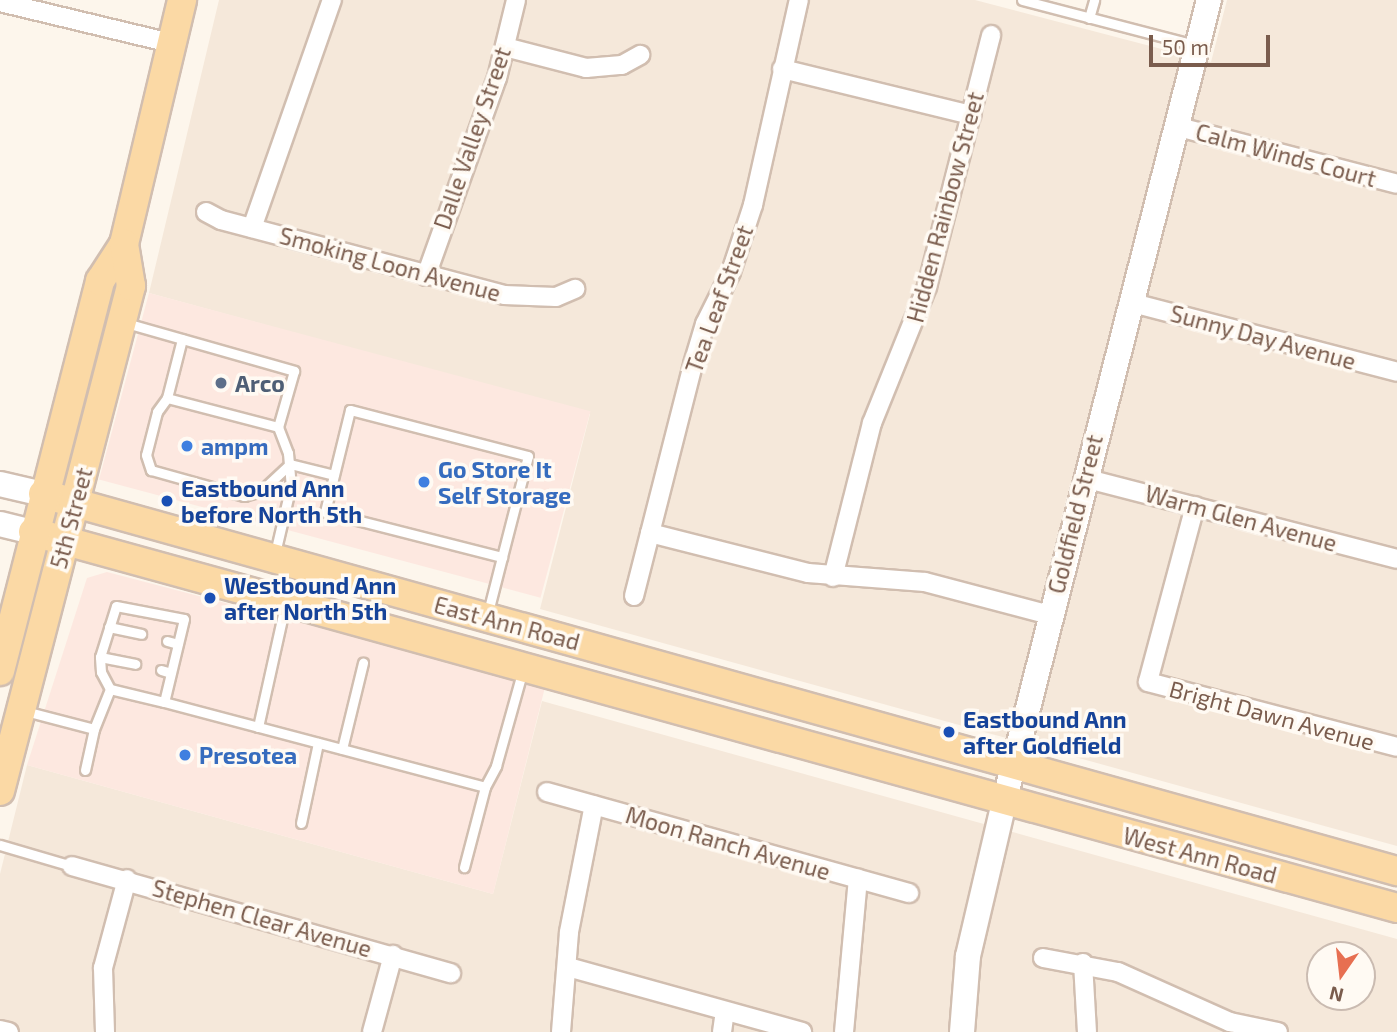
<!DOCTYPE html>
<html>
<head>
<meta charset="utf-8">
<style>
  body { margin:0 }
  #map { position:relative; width:1397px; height:1032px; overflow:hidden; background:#fdf6ec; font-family:"Exo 2",sans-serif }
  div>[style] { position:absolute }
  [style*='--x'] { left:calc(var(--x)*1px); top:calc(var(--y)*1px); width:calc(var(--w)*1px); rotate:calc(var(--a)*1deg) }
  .residential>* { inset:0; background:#f5e8da }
  .commercial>* { inset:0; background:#fde8e0; transform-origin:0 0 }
  .roads { filter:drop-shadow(2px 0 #d1beb0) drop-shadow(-2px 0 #d1beb0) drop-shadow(0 2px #d1beb0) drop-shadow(0 -2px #d1beb0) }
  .lane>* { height:9px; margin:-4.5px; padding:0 4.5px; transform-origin:4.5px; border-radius:4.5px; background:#fff }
  .street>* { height:18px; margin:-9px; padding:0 9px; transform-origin:9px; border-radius:9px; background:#fff }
  .secondary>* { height:24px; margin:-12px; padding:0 12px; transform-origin:12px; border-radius:12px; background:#fff }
  .primary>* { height:28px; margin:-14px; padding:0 14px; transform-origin:14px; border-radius:14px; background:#fbd9a5 }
  .dots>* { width:19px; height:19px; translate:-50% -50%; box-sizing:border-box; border:4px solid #fffaf3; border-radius:50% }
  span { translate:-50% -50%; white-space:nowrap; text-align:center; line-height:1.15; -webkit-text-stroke:7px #fffaf3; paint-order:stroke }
  .street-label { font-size:23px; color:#7a5c4d }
  .service-label { font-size:23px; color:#4e5e75; font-weight:700 }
  .left { translate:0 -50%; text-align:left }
  .shop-label { font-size:23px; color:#366cbe; font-weight:700 }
  .transit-label { font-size:23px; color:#164399; font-weight:700 }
  .north { position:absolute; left:1306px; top:941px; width:70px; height:70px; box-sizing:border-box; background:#fffaf3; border:2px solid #cabbb1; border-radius:50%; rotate:194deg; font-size:19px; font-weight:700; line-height:28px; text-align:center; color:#7a5c4d }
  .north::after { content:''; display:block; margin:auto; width:24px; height:32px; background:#e76f51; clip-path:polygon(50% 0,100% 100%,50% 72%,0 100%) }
  .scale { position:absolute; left:1149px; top:35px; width:121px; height:32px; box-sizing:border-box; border:4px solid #7a5c4d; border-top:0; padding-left:9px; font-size:21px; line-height:24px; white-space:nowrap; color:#7a5c4d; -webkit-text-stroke:5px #fffaf3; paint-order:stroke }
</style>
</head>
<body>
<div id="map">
  <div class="residential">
    <i style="clip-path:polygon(219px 0,975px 0,1211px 62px,1227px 0,1397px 0,1397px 846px,540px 609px,590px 414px,149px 293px)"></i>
    <i style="clip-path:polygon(evenodd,542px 701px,1397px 939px,1397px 1032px,0 1032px,0 874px,27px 765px,493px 894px,542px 701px,1320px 955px,1362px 955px,1362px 997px,1320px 997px,1320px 955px)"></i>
  </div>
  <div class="commercial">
    <i style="left:149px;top:293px;width:457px;height:193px;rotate:15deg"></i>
    <i style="clip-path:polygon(107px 572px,545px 687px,493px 894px,27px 765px,87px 578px)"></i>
  </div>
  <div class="roads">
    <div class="lane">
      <i style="--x:1022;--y:0;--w:179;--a:14.6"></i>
      <i style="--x:1089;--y:18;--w:19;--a:-74"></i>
      <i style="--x:126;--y:323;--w:175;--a:15.9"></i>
      <i style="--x:294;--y:371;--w:58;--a:105.9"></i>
      <i style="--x:182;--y:339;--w:61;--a:104.3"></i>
      <i style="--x:167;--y:398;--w:115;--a:14.6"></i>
      <i style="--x:278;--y:427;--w:28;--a:69"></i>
      <i style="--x:288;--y:453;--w:32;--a:85"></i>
      <i style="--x:291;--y:485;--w:70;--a:103.2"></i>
      <i style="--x:167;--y:398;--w:17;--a:126"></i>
      <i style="--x:157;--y:412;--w:44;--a:104.3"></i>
      <i style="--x:146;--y:455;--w:16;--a:72"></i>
      <i style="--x:151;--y:470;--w:97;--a:15.6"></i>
      <i style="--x:244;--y:496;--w:18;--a:-16"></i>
      <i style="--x:261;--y:491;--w:40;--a:-43"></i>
      <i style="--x:290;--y:464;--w:45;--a:14"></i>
      <i style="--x:487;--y:616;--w:61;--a:-75.7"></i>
      <i style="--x:502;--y:557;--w:104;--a:-75.6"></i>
      <i style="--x:528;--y:456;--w:184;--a:-165.5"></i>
      <i style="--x:350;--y:410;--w:105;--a:103.8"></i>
      <i style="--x:325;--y:512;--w:183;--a:14.3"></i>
      <i style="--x:109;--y:627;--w:33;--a:12"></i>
      <i style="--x:167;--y:641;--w:11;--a:15"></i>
      <i style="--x:100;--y:657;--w:36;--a:11"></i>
      <i style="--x:161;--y:670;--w:10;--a:17"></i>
      <i style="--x:110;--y:689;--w:56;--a:13.5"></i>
      <i style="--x:25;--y:711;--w:71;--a:14.6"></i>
      <i style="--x:94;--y:729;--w:43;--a:-68.2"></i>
      <i style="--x:110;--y:689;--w:19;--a:-118"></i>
      <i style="--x:101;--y:672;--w:15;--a:-94"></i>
      <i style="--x:100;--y:657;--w:53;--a:-72.6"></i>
      <i style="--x:116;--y:606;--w:69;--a:10.8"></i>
      <i style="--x:184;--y:619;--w:85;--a:103.5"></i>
      <i style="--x:164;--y:702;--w:332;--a:14.8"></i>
      <i style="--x:485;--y:787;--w:83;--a:104.7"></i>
      <i style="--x:258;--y:727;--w:125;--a:-77.5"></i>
      <i style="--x:342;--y:749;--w:89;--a:-76.3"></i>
      <i style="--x:85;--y:770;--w:42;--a:-77.6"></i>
      <i style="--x:485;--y:787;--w:24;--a:-62"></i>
      <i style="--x:496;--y:766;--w:101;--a:-74.4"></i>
      <i style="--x:301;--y:823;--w:82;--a:-78"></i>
      <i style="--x:0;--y:845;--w:75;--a:16.3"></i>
    </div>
    <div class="street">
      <i style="--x:0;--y:2;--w:176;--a:13.5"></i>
      <i style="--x:505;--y:47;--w:84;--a:14.5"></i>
      <i style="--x:586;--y:68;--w:36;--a:-5"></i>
      <i style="--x:622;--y:65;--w:21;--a:-29"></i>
      <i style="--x:782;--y:69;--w:195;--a:13.7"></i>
      <i style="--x:1175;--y:126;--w:229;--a:14.6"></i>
      <i style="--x:206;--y:212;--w:17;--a:28"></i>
      <i style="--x:221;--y:220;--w:293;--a:14.8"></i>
      <i style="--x:504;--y:295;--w:52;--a:2.2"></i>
      <i style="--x:556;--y:297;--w:21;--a:-23"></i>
      <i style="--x:252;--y:228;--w:242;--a:-70.7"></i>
      <i style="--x:426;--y:276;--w:210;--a:-70.3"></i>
      <i style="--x:497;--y:78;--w:80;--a:-76.3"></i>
      <i style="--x:1129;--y:302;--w:277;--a:14.6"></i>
      <i style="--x:1084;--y:478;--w:323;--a:14.5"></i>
      <i style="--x:1195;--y:506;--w:182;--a:105"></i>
      <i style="--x:1148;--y:682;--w:257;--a:14.6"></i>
      <i style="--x:650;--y:533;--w:163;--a:14.2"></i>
      <i style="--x:808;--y:573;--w:117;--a:4.4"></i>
      <i style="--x:925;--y:582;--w:129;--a:14.8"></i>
      <i style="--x:833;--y:577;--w:159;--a:-75.8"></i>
      <i style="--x:872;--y:423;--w:147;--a:-68"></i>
      <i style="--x:927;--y:287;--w:260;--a:-75.7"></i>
      <i style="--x:634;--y:596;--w:239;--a:-75.7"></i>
      <i style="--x:693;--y:364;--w:42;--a:-73.3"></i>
      <i style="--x:705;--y:324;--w:58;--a:-63.4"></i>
      <i style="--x:731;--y:272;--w:71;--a:-71.8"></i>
      <i style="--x:753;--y:205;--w:210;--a:-77.4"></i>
      <i style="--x:547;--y:792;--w:376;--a:15.6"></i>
      <i style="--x:72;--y:866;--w:394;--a:15.8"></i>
      <i style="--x:1043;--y:958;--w:76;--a:10.6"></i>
      <i style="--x:1118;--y:972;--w:123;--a:24.1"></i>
      <i style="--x:1230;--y:1022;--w:49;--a:11.8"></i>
      <i style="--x:1083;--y:963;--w:69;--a:86.7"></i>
      <i style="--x:568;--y:967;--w:243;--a:15.5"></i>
      <i style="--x:0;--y:1030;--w:9;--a:13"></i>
      <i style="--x:105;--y:1032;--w:64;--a:-91.8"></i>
      <i style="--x:103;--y:968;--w:92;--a:-74.9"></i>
      <i style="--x:372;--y:1032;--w:80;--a:-74.7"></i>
      <i style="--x:561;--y:1032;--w:100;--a:-85.4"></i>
      <i style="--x:569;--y:932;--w:129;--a:-78.9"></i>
      <i style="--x:722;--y:1032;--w:21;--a:-82"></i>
      <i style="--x:844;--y:1032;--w:154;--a:-84.8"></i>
    </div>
    <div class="secondary">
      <i style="--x:0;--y:484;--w:44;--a:13.1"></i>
      <i style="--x:0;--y:524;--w:34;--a:14"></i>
      <i style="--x:962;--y:1032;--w:76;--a:-85.5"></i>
      <i style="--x:968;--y:956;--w:158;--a:-76.8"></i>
      <i style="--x:1004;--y:802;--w:828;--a:-75.66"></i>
    </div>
    <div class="primary">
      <i style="--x:43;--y:494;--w:1406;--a:15.56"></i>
      <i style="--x:33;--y:532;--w:1415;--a:15.41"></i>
      <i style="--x:0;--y:671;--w:403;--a:-75.6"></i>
      <i style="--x:100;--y:281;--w:44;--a:-57"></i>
      <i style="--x:124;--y:244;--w:251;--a:-76.6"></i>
      <i style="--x:0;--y:791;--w:522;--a:-75.46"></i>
      <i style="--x:131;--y:286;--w:43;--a:-99.5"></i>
    </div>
  </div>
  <div class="dots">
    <i style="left:221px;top:383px;background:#5c6f8a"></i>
    <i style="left:187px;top:446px;background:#3f7fe0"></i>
    <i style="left:424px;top:482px;background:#3f7fe0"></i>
    <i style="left:167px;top:501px;background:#1a4fb4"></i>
    <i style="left:210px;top:598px;background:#1a4fb4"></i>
    <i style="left:949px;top:732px;background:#1a4fb4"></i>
    <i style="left:185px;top:755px;background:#3f7fe0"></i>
  </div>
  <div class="street-label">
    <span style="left:472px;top:138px;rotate:-71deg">Dalle Valley Street</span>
    <span style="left:1286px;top:155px;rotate:15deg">Calm Winds Court</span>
    <span style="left:945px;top:207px;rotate:-75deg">Hidden Rainbow Street</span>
    <span style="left:390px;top:264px;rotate:15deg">Smoking Loon Avenue</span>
    <span style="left:719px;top:299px;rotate:-70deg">Tea Leaf Street</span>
    <span style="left:1263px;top:337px;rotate:15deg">Sunny Day Avenue</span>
    <span style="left:1075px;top:514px;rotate:-76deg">Goldfield Street</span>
    <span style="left:71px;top:518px;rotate:-75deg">5th Street</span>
    <span style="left:1241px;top:518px;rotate:15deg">Warm Glen Avenue</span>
    <span style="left:507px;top:623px;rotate:15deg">East Ann Road</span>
    <span style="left:1272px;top:715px;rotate:15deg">Bright Dawn Avenue</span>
    <span style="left:728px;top:843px;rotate:16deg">Moon Ranch Avenue</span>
    <span style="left:1200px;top:855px;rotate:15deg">West Ann Road</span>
    <span style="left:262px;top:918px;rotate:16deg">Stephen Clear Avenue</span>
  </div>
  <div class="service-label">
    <span class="left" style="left:235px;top:383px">Arco</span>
  </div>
  <div class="shop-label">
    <span class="left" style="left:201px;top:446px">ampm</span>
    <span class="left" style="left:438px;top:482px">Go Store It<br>Self Storage</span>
    <span class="left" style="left:199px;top:755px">Presotea</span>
  </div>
  <div class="transit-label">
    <span class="left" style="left:181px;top:501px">Eastbound Ann<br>before North 5th</span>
    <span class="left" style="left:224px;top:598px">Westbound Ann<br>after North 5th</span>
    <span class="left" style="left:963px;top:732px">Eastbound Ann<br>after Goldfield</span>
  </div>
  <div class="north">N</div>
  <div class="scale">50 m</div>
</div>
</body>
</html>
